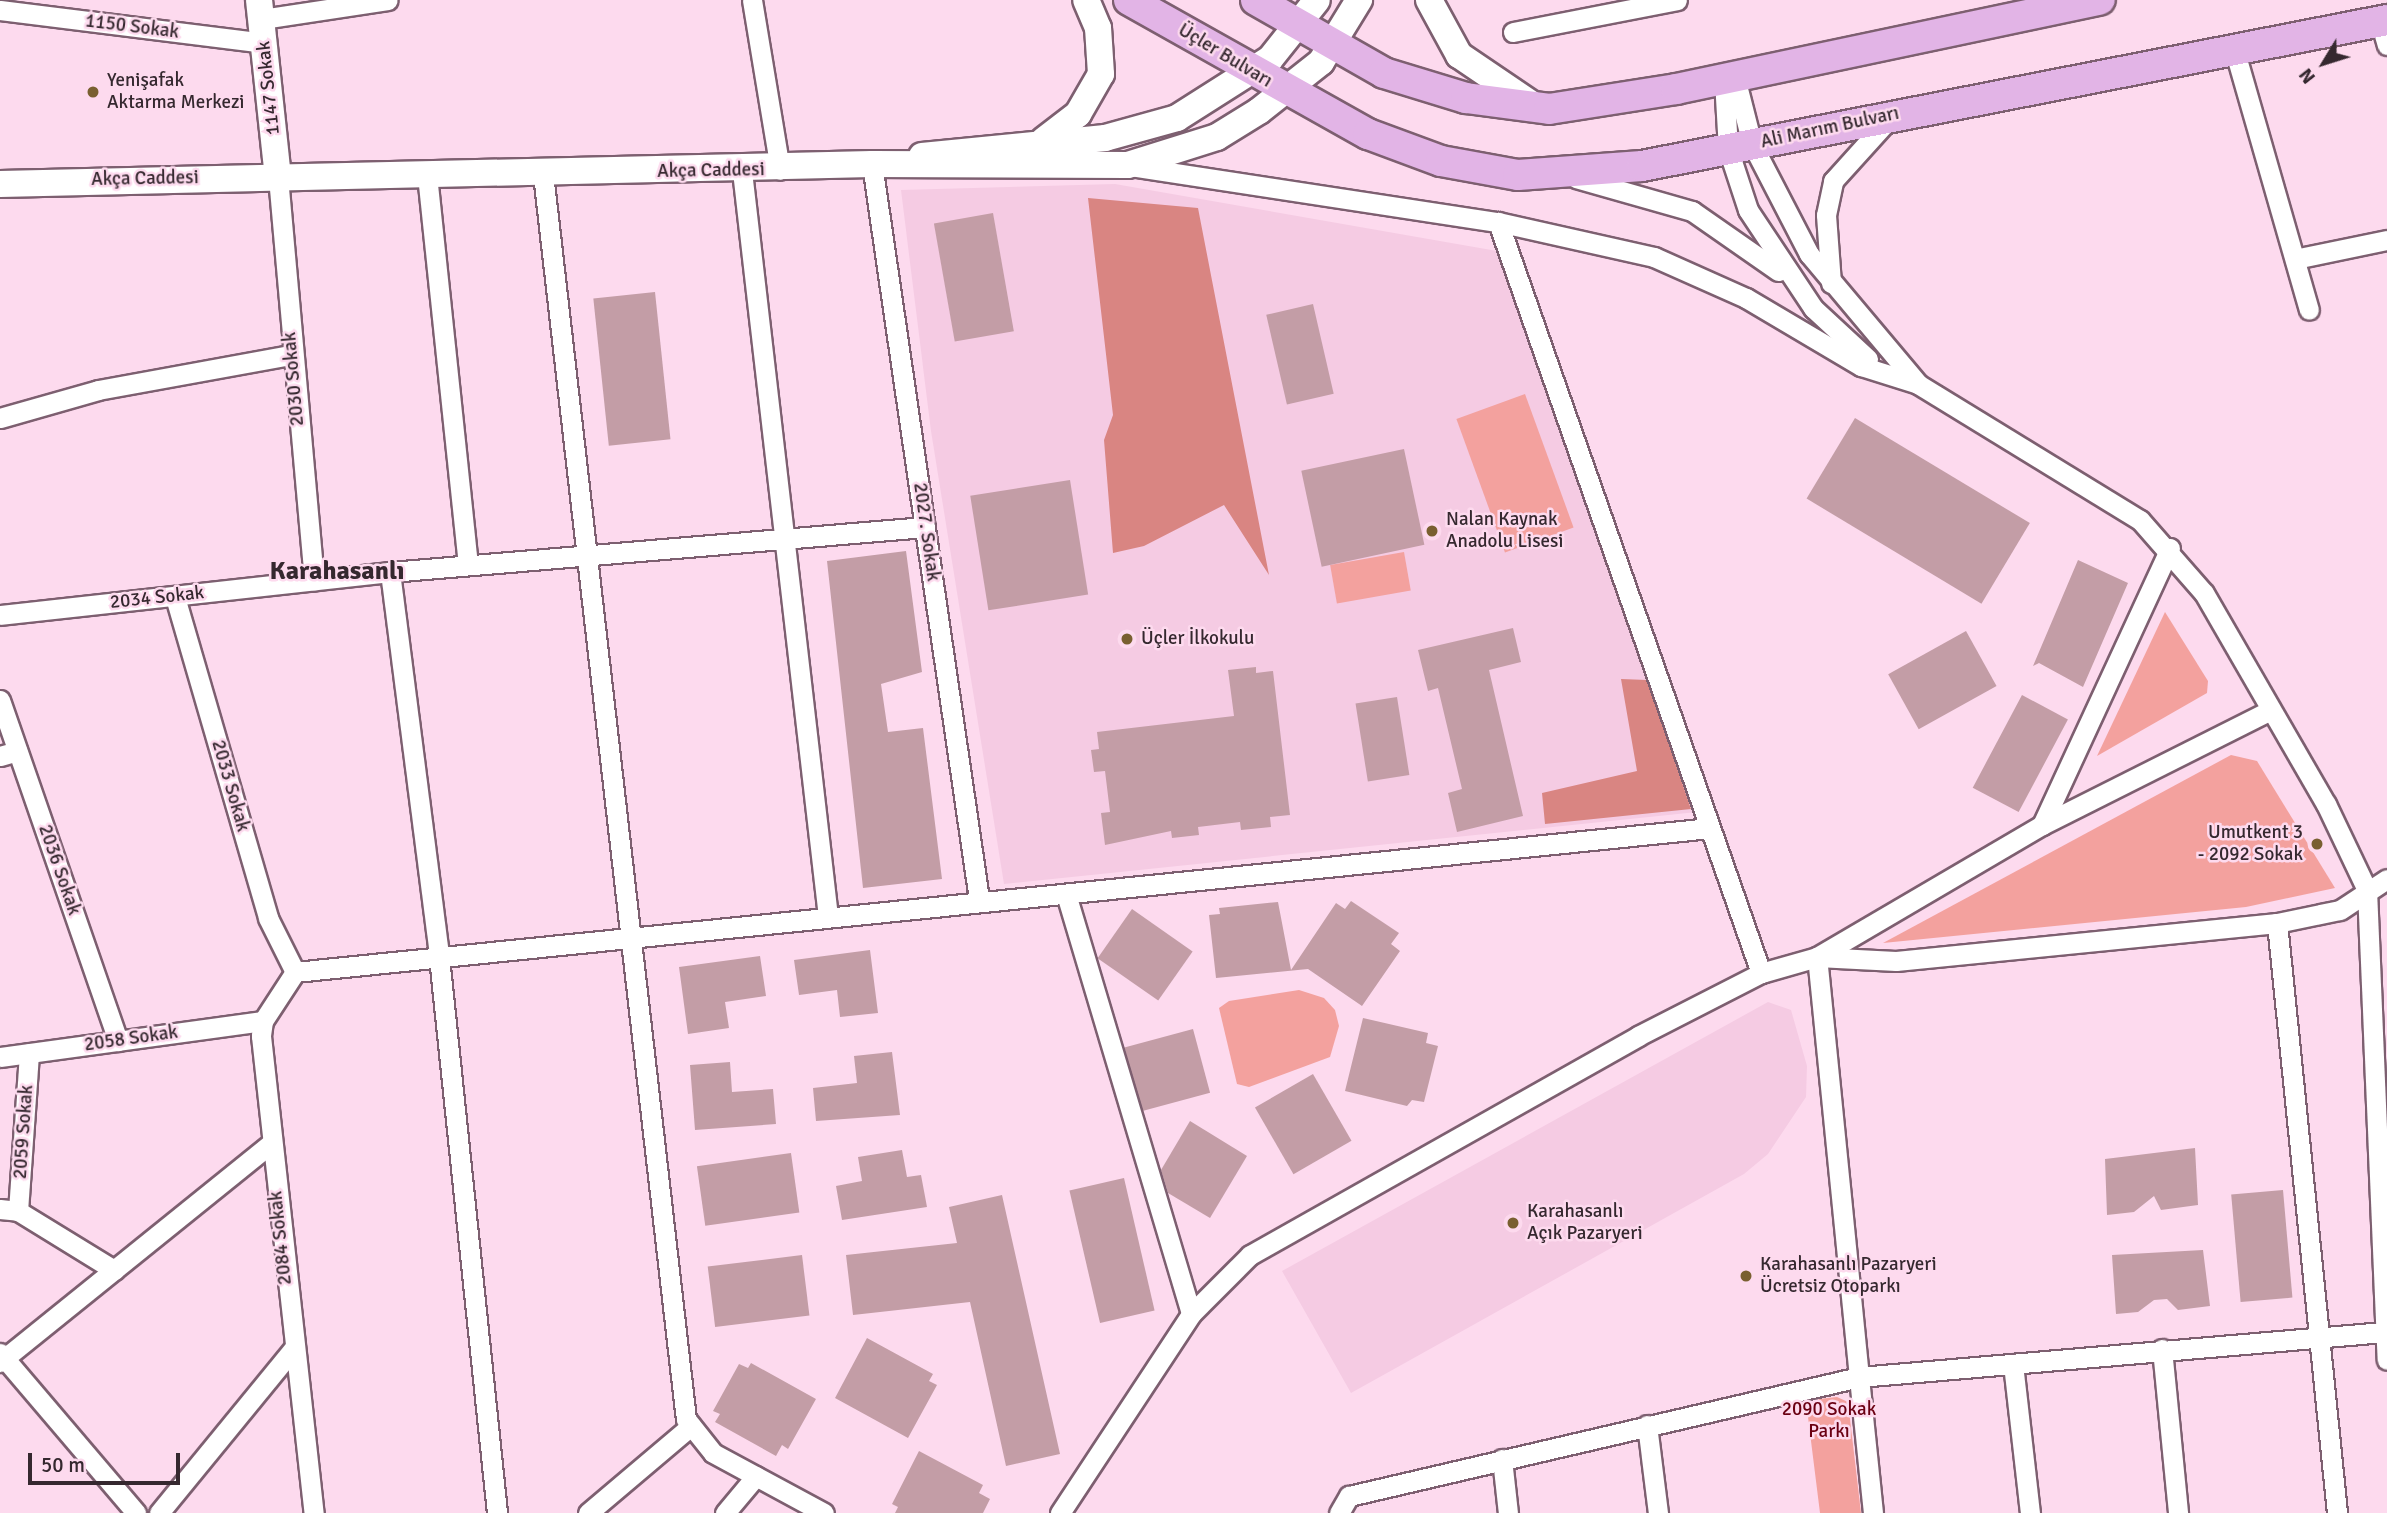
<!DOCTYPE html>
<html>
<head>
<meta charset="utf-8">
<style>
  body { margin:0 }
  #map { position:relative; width:2387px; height:1513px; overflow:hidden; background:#fddaee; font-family:Signika,sans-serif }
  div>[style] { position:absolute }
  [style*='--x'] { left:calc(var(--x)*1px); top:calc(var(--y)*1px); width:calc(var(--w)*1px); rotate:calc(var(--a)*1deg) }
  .built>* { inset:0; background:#f5cbe3 }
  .green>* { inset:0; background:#f3a19e; transform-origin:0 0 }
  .forest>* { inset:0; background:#d98582 }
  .building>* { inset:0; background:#c39da6; transform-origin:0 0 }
  .roads { filter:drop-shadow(2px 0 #7d5f70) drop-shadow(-2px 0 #7d5f70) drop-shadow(0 2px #7d5f70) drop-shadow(0 -2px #7d5f70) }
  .street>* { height:19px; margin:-9.5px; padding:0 9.5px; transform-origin:9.5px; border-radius:9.5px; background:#fff }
  .secondary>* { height:26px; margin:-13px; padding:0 13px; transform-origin:13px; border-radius:13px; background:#fff }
  .primary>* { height:30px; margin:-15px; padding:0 15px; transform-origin:15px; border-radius:15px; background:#e2b4e6 }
  .dots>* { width:19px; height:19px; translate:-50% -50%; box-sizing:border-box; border:4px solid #fddaee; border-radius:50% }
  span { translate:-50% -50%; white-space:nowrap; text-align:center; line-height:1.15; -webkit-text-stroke:5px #fddaee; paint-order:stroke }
  .street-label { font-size:19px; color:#35282f }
  .poi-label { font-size:19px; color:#35282f }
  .left { translate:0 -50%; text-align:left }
  .right { translate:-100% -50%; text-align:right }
  .park-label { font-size:19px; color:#6a0012 }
  .district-label { font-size:26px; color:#35282f; font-weight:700 }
  .north { position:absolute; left:2289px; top:28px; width:70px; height:70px; -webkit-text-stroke:5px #fddaee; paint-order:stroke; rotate:232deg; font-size:19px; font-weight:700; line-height:28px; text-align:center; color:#35282f }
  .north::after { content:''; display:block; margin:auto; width:24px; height:32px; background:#35282f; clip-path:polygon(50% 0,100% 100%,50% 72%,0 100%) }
  .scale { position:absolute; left:28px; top:1453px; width:152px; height:32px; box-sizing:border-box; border:4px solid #35282f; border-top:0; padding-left:9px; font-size:21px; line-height:24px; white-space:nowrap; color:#35282f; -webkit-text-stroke:5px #fddaee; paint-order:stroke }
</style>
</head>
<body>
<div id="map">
  <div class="built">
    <i style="clip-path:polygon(1115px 184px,1497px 251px,1697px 812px,1004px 884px,931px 431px,901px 190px)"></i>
    <i style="clip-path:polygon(1768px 1002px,1791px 1010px,1807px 1066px,1806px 1097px,1768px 1154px,1744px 1174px,1351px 1393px,1282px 1271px)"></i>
  </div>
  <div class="green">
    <i style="left:1525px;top:394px;width:142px;height:73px;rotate:70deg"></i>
    <i style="left:1404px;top:552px;width:39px;height:75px;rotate:80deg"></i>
    <i style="clip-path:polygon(2165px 612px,2208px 681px,2207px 693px,2097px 756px)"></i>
    <i style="clip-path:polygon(2231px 755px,2257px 761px,2335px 888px,2246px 907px,1883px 943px)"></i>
    <i style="clip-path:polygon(1299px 990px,1324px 998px,1335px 1010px,1339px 1026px,1330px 1057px,1249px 1087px,1237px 1084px,1219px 1008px,1229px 1001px)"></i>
    <i style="clip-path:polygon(1837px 1397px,1848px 1402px,1861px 1513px,1820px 1513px,1807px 1409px,1819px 1399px)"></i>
  </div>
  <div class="forest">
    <i style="clip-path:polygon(1088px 198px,1198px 208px,1269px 575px,1224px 505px,1144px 546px,1113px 553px,1104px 440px,1113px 415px)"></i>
    <i style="clip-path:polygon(1621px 679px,1647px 680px,1691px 809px,1545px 824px,1542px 793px,1637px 771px)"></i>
  </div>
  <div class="building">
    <i style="left:993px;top:213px;width:120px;height:60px;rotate:80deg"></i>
    <i style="left:655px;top:292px;width:148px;height:62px;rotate:84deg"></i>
    <i style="left:1313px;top:304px;width:92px;height:48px;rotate:77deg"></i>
    <i style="left:1855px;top:418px;width:204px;height:94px;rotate:31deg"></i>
    <i style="left:1404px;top:449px;width:98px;height:105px;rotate:78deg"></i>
    <i style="left:1070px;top:480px;width:116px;height:101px;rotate:81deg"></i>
    <i style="clip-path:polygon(906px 551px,922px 672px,881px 684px,888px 732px,923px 728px,942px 879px,863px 888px,827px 561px)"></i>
    <i style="clip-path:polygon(2078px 560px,2128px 583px,2083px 687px,2039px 663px,2033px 666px)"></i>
    <i style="clip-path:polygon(1513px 628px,1521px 662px,1489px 670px,1523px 816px,1457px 832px,1448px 793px,1462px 789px,1438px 688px,1428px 691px,1418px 650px)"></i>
    <i style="left:1966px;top:631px;width:63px;height:89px;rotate:61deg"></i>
    <i style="clip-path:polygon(1256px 667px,1256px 673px,1273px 671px,1290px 815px,1270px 817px,1271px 827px,1241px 830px,1240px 822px,1198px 827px,1199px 835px,1172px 838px,1171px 831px,1105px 845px,1101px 813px,1110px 812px,1105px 771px,1094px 772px,1091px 750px,1099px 749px,1097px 732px,1234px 716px,1228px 670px)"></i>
    <i style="left:2022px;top:695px;width:52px;height:105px;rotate:28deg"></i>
    <i style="left:1397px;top:697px;width:79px;height:42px;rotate:81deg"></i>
    <i style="clip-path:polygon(1351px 901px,1399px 933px,1391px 944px,1400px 951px,1362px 1006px,1308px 969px,1216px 978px,1209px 915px,1220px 914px,1219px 908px,1278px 902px,1291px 970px,1336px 903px,1345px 909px)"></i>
    <i style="left:1132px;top:909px;width:74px;height:60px;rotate:35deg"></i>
    <i style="clip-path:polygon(870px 950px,878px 1013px,840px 1017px,837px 990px,799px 995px,794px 960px)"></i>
    <i style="clip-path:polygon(760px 956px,766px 996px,725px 1002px,729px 1028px,688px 1034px,679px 967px)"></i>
    <i style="clip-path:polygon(1363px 1018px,1428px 1033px,1426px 1043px,1438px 1046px,1424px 1102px,1412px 1100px,1407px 1106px,1345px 1091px)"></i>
    <i style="left:1193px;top:1029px;width:66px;height:71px;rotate:75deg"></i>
    <i style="clip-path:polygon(892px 1052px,900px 1115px,816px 1121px,813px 1088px,857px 1083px,854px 1056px)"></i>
    <i style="clip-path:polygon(730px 1062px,732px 1092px,773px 1089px,776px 1124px,695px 1130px,690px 1065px)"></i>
    <i style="left:1313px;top:1074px;width:77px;height:67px;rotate:60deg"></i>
    <i style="clip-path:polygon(1190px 1121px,1247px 1156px,1210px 1218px,1168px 1193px,1161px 1170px)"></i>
    <i style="clip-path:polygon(2195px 1148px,2198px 1205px,2161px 1210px,2154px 1196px,2134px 1212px,2107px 1215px,2105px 1159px)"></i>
    <i style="clip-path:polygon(902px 1150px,907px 1177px,921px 1175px,927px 1207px,842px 1220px,836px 1186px,862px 1181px,858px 1157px)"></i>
    <i style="left:791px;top:1153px;width:60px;height:95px;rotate:82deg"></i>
    <i style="left:1124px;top:1178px;width:136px;height:56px;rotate:77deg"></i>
    <i style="left:2283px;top:1190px;width:108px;height:52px;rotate:85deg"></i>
    <i style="clip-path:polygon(1002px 1195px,1060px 1454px,1006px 1466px,970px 1302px,853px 1315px,846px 1255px,957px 1243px,949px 1207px)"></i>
    <i style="clip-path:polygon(2203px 1250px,2210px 1306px,2178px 1310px,2167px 1299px,2154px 1300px,2138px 1312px,2116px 1314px,2112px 1255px)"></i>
    <i style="left:802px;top:1255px;width:61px;height:95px;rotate:83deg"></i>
    <i style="clip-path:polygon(867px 1338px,933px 1374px,929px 1381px,937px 1385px,908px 1438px,835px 1398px)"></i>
    <i style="clip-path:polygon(751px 1363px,816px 1399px,788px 1449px,782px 1445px,776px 1456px,715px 1422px,720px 1414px,713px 1411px,739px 1364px,748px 1368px)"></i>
    <i style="clip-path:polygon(919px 1451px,983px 1485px,979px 1493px,990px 1499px,983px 1513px,895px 1513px,898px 1507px,892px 1504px)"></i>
  </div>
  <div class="roads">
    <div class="street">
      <i style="--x:752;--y:0;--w:172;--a:80.6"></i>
      <i style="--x:0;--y:10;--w:267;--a:7.1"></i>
      <i style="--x:262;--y:19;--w:127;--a:-8.6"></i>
      <i style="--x:2380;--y:21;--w:25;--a:74"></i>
      <i style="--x:1513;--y:32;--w:167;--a:-11"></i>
      <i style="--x:2235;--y:52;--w:268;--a:74"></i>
      <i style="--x:1735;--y:77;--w:69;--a:75.8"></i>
      <i style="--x:1752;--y:144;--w:124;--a:62.6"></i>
      <i style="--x:1809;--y:254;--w:170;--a:50"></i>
      <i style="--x:1724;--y:80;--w:69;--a:86.7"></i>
      <i style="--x:1728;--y:149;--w:64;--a:71.8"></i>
      <i style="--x:1748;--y:210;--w:118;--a:56.4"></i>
      <i style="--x:1813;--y:308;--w:75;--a:42.8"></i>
      <i style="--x:872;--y:164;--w:743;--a:81.72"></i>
      <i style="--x:1130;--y:166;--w:372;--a:8.7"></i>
      <i style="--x:1498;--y:222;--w:160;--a:12.6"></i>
      <i style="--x:1654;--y:257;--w:101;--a:24"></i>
      <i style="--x:1746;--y:298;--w:134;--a:30.6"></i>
      <i style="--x:1861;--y:366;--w:60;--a:17.5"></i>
      <i style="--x:1918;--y:384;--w:260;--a:31.5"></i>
      <i style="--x:2140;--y:520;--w:97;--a:48.8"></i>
      <i style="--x:2204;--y:593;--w:244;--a:60"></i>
      <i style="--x:2326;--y:804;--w:95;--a:64.5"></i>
      <i style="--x:2367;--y:890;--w:470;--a:87.6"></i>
      <i style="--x:742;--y:171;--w:750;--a:83.42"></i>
      <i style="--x:543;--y:174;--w:1253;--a:83.45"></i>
      <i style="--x:686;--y:1419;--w:43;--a:51.5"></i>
      <i style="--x:713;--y:1453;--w:126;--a:28.4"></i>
      <i style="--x:427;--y:175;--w:392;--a:84"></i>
      <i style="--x:278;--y:177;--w:405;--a:84.9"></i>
      <i style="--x:1576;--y:178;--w:121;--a:15.9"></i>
      <i style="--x:1692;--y:211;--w:105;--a:34.9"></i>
      <i style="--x:1498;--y:222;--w:796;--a:70.7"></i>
      <i style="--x:2295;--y:259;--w:94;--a:-11.7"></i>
      <i style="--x:1831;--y:283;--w:68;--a:-94.2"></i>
      <i style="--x:1826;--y:215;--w:35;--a:-78"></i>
      <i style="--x:1833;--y:181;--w:84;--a:-47.9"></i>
      <i style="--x:0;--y:418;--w:102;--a:-15.9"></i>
      <i style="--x:98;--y:390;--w:196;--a:-10.3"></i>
      <i style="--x:390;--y:572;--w:388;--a:82.7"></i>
      <i style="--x:439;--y:957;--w:559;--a:84.04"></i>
      <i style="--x:175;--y:597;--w:334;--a:73.8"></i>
      <i style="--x:268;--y:918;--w:60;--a:63.4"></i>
      <i style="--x:0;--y:615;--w:392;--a:-6.3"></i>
      <i style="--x:390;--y:572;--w:537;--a:-4.81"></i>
      <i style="--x:0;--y:700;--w:361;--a:70.9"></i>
      <i style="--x:0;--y:756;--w:18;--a:-16"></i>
      <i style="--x:2042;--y:825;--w:305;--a:-65.2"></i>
      <i style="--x:1066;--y:894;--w:438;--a:73.4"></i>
      <i style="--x:2277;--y:923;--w:593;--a:84.19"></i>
      <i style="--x:1817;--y:957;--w:79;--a:2.9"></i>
      <i style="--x:1896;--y:961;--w:383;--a:-5.7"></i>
      <i style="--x:2277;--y:923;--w:64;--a:-11.7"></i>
      <i style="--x:2340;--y:910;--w:56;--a:-33.4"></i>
      <i style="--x:295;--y:972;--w:1421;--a:-5.81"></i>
      <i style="--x:295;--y:972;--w:59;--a:123.1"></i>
      <i style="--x:263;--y:1021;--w:15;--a:98"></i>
      <i style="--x:261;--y:1036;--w:480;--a:83.7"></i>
      <i style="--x:0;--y:1057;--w:265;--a:-7.8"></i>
      <i style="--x:0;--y:1209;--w:18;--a:6"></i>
      <i style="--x:18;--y:1211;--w:113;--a:31.6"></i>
      <i style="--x:18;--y:1211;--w:158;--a:-86"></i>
      <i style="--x:2162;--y:1349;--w:165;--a:84.4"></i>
      <i style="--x:0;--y:1353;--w:210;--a:49.6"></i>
      <i style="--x:0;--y:1362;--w:347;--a:-38.9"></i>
      <i style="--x:2013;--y:1364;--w:150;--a:83.5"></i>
      <i style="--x:1647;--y:1425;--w:89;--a:82.9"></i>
      <i style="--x:1502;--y:1459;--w:54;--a:83.7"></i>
      <i style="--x:159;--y:1513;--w:212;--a:-50.7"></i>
      <i style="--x:588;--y:1513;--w:135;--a:-40.2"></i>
      <i style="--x:725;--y:1513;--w:48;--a:-50"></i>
      <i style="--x:1060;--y:1513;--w:238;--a:-56.6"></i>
      <i style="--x:1191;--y:1314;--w:83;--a:-45"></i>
      <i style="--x:1250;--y:1255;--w:446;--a:-29.4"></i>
      <i style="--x:1638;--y:1036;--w:138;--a:-27.1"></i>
      <i style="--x:1761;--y:973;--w:58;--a:-15.9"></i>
      <i style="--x:1817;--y:957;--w:261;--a:-30.4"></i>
      <i style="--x:2042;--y:825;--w:256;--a:-26.7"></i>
      <i style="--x:1339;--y:1513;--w:20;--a:-60"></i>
      <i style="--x:1349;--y:1496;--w:524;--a:-13.13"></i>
      <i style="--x:1859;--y:1377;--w:422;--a:-95.7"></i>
      <i style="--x:1873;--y:1513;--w:137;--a:-95.9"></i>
      <i style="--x:1859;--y:1377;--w:527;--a:-4.9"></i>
    </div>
    <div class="secondary">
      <i style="--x:259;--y:0;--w:178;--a:83.9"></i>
      <i style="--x:1429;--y:0;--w:63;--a:61.4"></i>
      <i style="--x:1459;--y:55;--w:86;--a:34.1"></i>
      <i style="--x:1044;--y:140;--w:43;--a:-37.4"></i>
      <i style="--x:1078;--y:114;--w:46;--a:-60.1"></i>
      <i style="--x:1101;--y:74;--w:46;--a:-93.7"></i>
      <i style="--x:1098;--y:28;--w:30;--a:-113"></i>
      <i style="--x:922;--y:156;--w:184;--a:-5.6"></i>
      <i style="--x:1105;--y:138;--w:75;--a:-15.5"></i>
      <i style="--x:1177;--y:118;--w:110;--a:-32.4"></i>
      <i style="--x:1270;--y:59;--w:75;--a:-51.5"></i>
      <i style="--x:0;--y:184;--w:872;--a:-1.31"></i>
      <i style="--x:872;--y:164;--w:256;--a:0.2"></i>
      <i style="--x:1128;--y:165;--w:93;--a:-17.5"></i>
      <i style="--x:1217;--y:137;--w:49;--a:-31.8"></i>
      <i style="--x:1259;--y:111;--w:79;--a:-38.3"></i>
      <i style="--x:1321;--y:62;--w:73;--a:-58.5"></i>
    </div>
    <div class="primary">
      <i style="--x:1129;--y:0;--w:274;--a:29.3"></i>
      <i style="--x:1368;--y:134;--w:78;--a:20.3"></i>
      <i style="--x:1441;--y:161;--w:78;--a:10.3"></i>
      <i style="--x:1518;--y:175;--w:124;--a:-4.2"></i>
      <i style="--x:1642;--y:166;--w:759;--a:-11.09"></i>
      <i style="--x:1256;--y:0;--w:147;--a:29.7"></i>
      <i style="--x:1384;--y:73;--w:86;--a:17"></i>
      <i style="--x:1466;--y:98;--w:84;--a:7.5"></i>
      <i style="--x:1549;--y:109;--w:129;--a:-8.9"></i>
      <i style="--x:1676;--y:89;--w:433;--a:-11.9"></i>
    </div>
  </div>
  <div class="dots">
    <i style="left:93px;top:92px;background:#795f30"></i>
    <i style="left:1432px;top:531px;background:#795f30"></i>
    <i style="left:1127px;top:639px;background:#795f30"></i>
    <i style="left:2317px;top:844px;background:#795f30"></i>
    <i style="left:1513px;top:1223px;background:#795f30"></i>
    <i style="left:1746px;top:1276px;background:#795f30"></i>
  </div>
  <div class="street-label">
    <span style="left:132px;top:27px;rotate:7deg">1150 Sokak</span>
    <span style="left:1225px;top:56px;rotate:31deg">Üçler Bulvarı</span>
    <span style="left:269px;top:88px;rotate:-96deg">1147 Sokak</span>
    <span style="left:1830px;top:128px;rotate:-12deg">Ali Marım Bulvarı</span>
    <span style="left:711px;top:171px;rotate:-1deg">Akça Caddesi</span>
    <span style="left:145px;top:179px;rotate:-1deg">Akça Caddesi</span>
    <span style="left:294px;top:379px;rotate:-95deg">2030 Sokak</span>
    <span style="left:926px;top:532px;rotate:82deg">2027. Sokak</span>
    <span style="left:157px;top:598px;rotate:-6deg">2034 Sokak</span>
    <span style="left:230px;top:786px;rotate:74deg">2033 Sokak</span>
    <span style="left:59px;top:870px;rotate:71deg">2036 Sokak</span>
    <span style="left:131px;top:1039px;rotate:-8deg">2058 Sokak</span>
    <span style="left:24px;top:1132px;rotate:-86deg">2059 Sokak</span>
    <span style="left:281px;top:1238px;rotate:-96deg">2084 Sokak</span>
  </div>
  <div class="poi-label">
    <span class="left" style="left:107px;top:92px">Yenişafak<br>Aktarma Merkezi</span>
    <span class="left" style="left:1446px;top:531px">Nalan Kaynak<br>Anadolu Lisesi</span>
    <span class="left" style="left:1141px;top:639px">Üçler İlkokulu</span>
    <span class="right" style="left:2303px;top:844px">Umutkent 3<br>- 2092 Sokak</span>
    <span class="left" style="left:1527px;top:1223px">Karahasanlı<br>Açık Pazaryeri</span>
    <span class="left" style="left:1760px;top:1276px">Karahasanlı Pazaryeri<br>Ücretsiz Otoparkı</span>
  </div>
  <div class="park-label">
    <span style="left:1829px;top:1421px">2090 Sokak<br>Parkı</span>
  </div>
  <div class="district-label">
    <span style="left:337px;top:572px">Karahasanlı</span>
  </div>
  <div class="north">N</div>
  <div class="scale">50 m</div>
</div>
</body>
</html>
